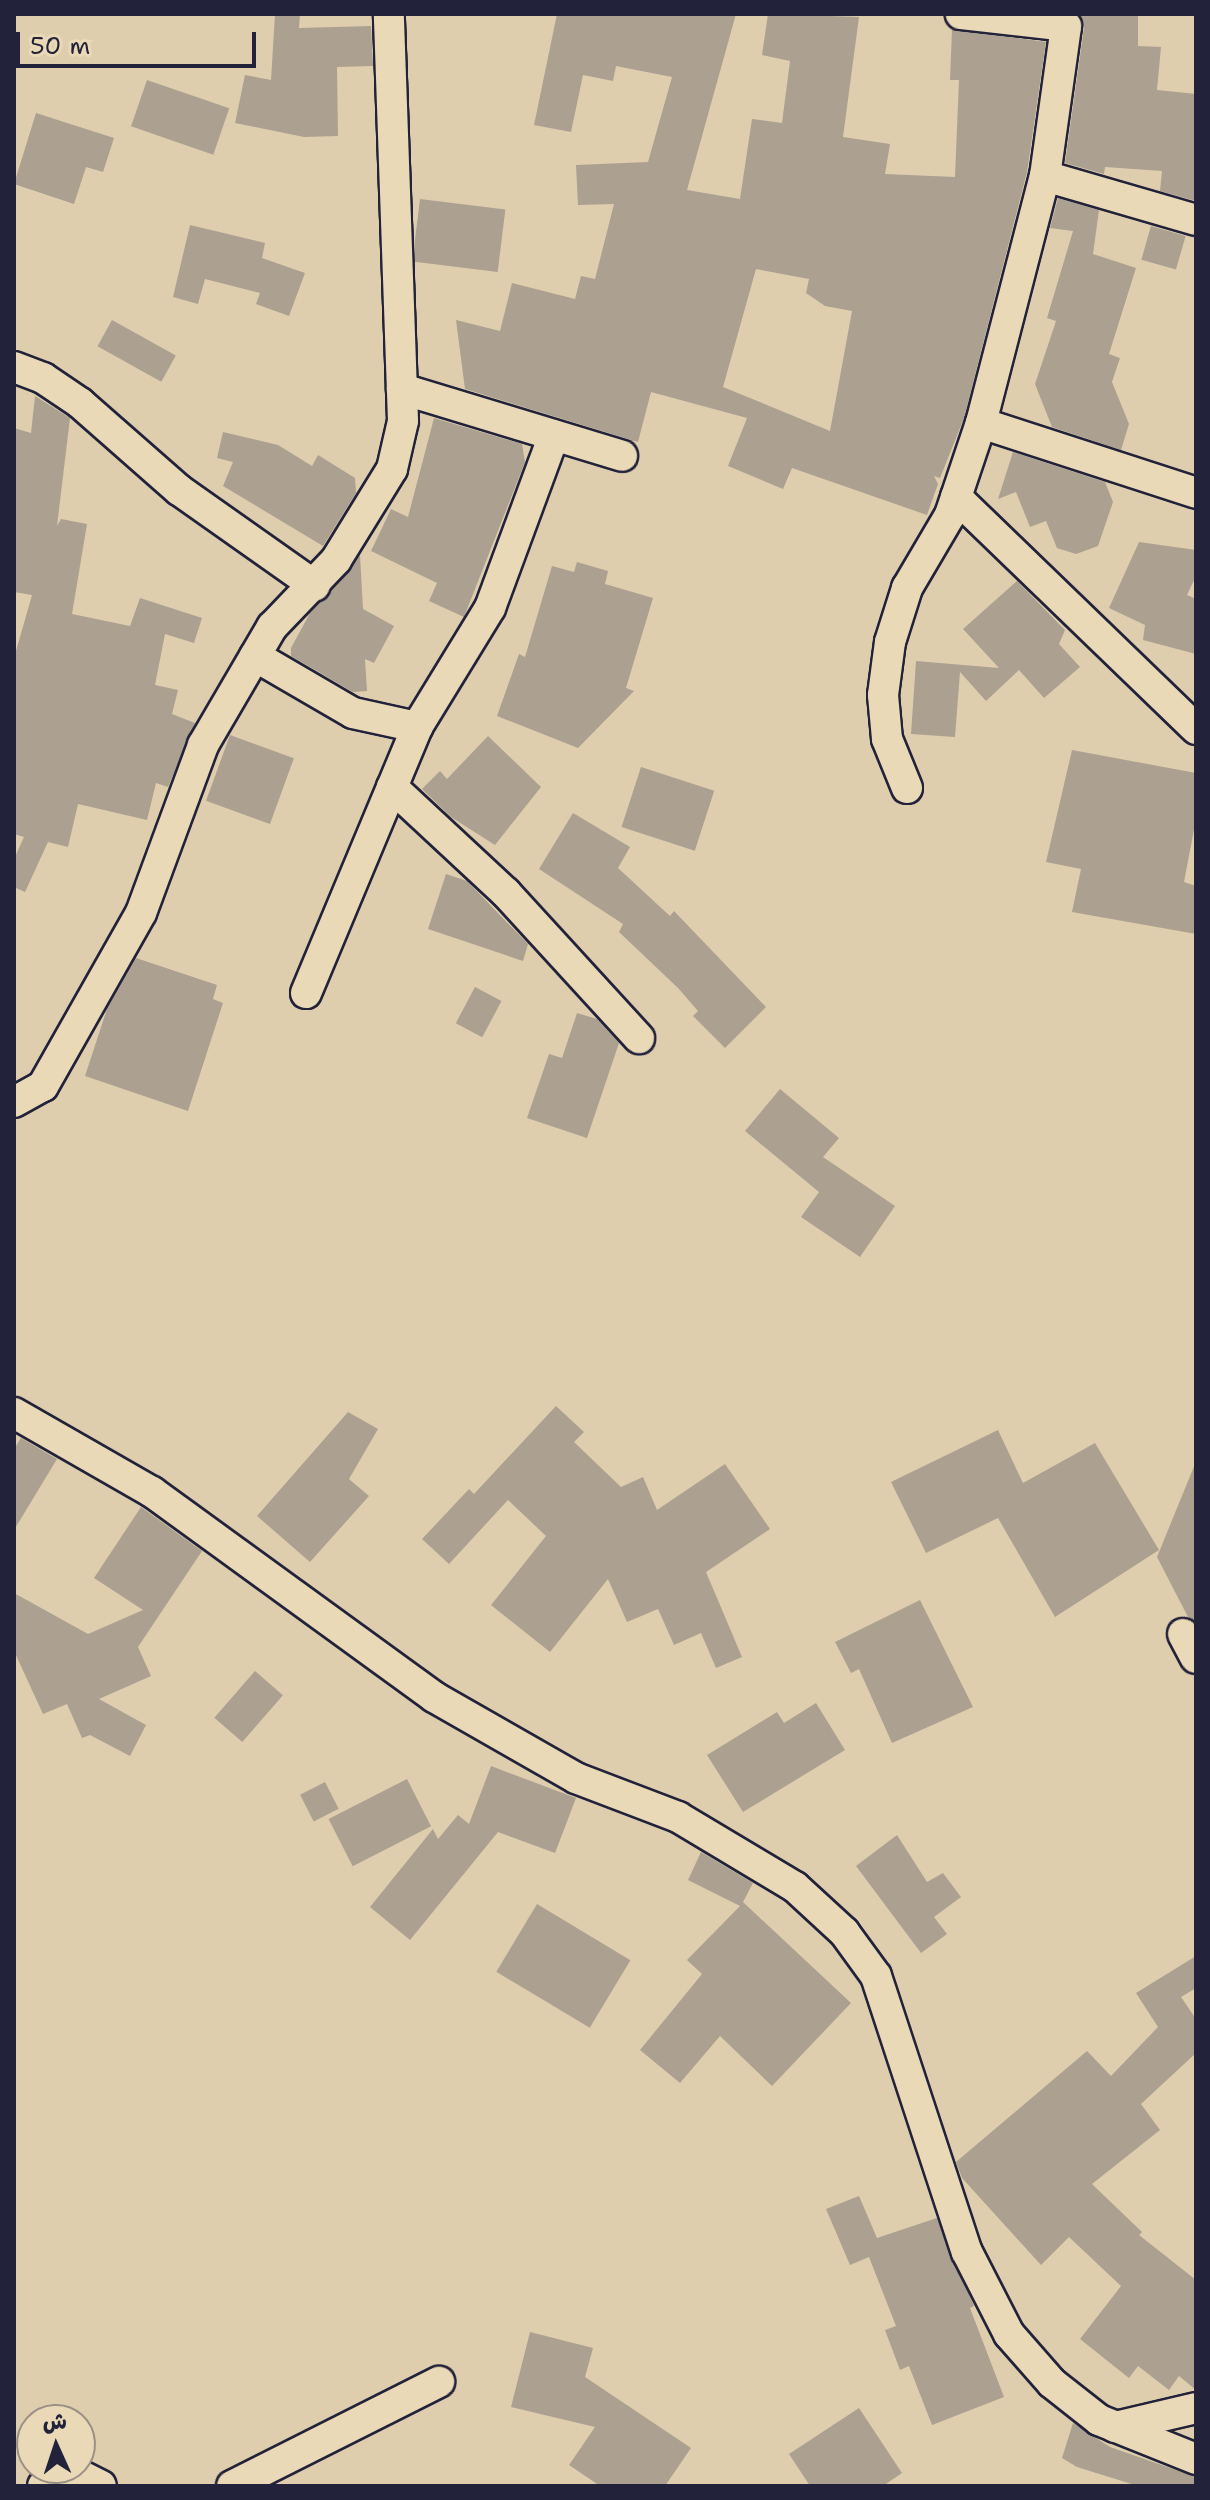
<!DOCTYPE html>
<html>
<head>
<meta charset="utf-8">
<style>
  body { margin:0 }
  #map { position:relative; width:1210px; height:2500px; overflow:hidden; background:#deceae; font-family:"Shantell Sans","Playpen Sans Arabic",sans-serif }
  div>[style] { position:absolute }
  [style*='--x'] { left:calc(var(--x)*1px); top:calc(var(--y)*1px); width:calc(var(--w)*1px); rotate:calc(var(--a)*1deg) }
  .building>* { inset:0; background:#aca090; transform-origin:0 0 }
  .roads { filter:drop-shadow(2px 0 #22223b) drop-shadow(-2px 0 #22223b) drop-shadow(0 2px #22223b) drop-shadow(0 -2px #22223b) }
  .minor>* { height:30px; margin:-15px; padding:0 15px; transform-origin:15px; border-radius:15px; background:#ead9b6 }
  span { translate:-50% -50%; white-space:nowrap; text-align:center; line-height:1.15; -webkit-text-stroke:6px #ead9b6; paint-order:stroke }
  .frame { position:absolute; inset:0; border:16px solid #22223b; pointer-events:none }
  .north { position:absolute; left:16px; top:2404px; width:80px; height:80px; box-sizing:border-box; background:#ead9b6; border:2px solid #9a9085; border-radius:50%; rotate:357deg; font-size:22px; font-weight:700; line-height:32px; text-align:center; color:#22223b }
  .north::after { content:''; display:block; margin:auto; width:28px; height:36px; background:#22223b; clip-path:polygon(50% 0,100% 100%,50% 72%,0 100%) }
  .scale { position:absolute; left:16px; top:32px; width:240px; height:36px; box-sizing:border-box; border:4px solid #22223b; border-top:0; padding-left:10px; font-size:24px; line-height:28px; white-space:nowrap; color:#22223b; -webkit-text-stroke:6px #ead9b6; paint-order:stroke }
</style>
</head>
<body>
<div id="map">
  <div class="building">
    <i style="clip-path:polygon(275px 14px,300px 14px,299px 28px,371px 26px,373px 66px,337px 67px,338px 136px,304px 137px,235px 123px,245px 75px,271px 80px)"></i>
    <i style="clip-path:polygon(evenodd,557px 14px,736px 14px,687px 190px,740px 199px,752px 119px,782px 123px,790px 61px,762px 55px,768px 14px,859px 17px,843px 137px,890px 144px,885px 174px,955px 177px,959px 80px,950px 80px,952px 29px,1046px 42px,1027px 172px,964px 418px,940px 478px,934px 476px,938px 484px,927px 515px,792px 468px,783px 489px,728px 466px,747px 418px,651px 392px,638px 442px,465px 389px,456px 320px,500px 331px,512px 283px,575px 299px,581px 276px,595px 279px,614px 204px,578px 205px,576px 165px,648px 162px,672px 77px,616px 66px,613px 81px,583px 75px,571px 132px,534px 125px,557px 14px,756px 269px,809px 279px,806px 293px,825px 306px,852px 311px,830px 431px,723px 387px,756px 269px)"></i>
    <i style="clip-path:polygon(1079px 14px,1138px 14px,1138px 46px,1161px 47px,1157px 90px,1196px 94px,1196px 201px,1160px 191px,1162px 171px,1105px 167px,1104px 174px,1065px 163px,1084px 28px)"></i>
    <i style="left:147px;top:80px;width:87px;height:49px;rotate:19deg"></i>
    <i style="clip-path:polygon(36px 113px,114px 138px,103px 172px,86px 167px,74px 204px,14px 184px)"></i>
    <i style="clip-path:polygon(1058px 198px,1099px 210px,1093px 254px,1136px 268px,1109px 354px,1120px 358px,1112px 382px,1129px 424px,1121px 450px,1052px 427px,1035px 384px,1056px 321px,1047px 318px,1073px 231px,1050px 228px)"></i>
    <i style="left:420px;top:199px;width:86px;height:63px;rotate:7deg"></i>
    <i style="clip-path:polygon(190px 225px,265px 243px,262px 258px,305px 273px,289px 316px,256px 304px,260px 293px,205px 279px,198px 304px,173px 297px)"></i>
    <i style="left:1151px;top:226px;width:36px;height:35px;rotate:16deg"></i>
    <i style="left:112px;top:320px;width:73px;height:30px;rotate:29deg"></i>
    <i style="clip-path:polygon(35px 396px,70px 418px,57px 526px,61px 519px,87px 524px,72px 614px,130px 626px,140px 598px,202px 618px,194px 643px,165px 634px,155px 685px,178px 690px,172px 714px,195px 723px,168px 787px,156px 783px,147px 820px,78px 804px,68px 847px,48px 842px,25px 892px,14px 887px,14px 859px,24px 837px,14px 834px,14px 658px,32px 595px,14px 592px,14px 428px,31px 433px)"></i>
    <i style="clip-path:polygon(434px 418px,522px 444px,525px 462px,464px 617px,429px 601px,437px 583px,371px 551px,391px 509px,408px 517px)"></i>
    <i style="clip-path:polygon(223px 432px,278px 445px,312px 466px,318px 455px,355px 478px,356px 493px,323px 546px,223px 486px,233px 462px,217px 458px)"></i>
    <i style="clip-path:polygon(1013px 452px,1105px 482px,1113px 502px,1098px 546px,1076px 554px,1057px 548px,1046px 521px,1030px 527px,1016px 492px,998px 499px)"></i>
    <i style="clip-path:polygon(1139px 542px,1196px 550px,1196px 576px,1187px 595px,1196px 599px,1196px 654px,1143px 640px,1145px 625px,1109px 608px)"></i>
    <i style="clip-path:polygon(360px 555px,363px 609px,394px 626px,374px 663px,365px 659px,367px 691px,353px 692px,291px 656px,291px 648px,310px 613px)"></i>
    <i style="clip-path:polygon(577px 562px,608px 571px,605px 584px,653px 598px,626px 688px,634px 691px,578px 748px,497px 716px,519px 654px,525px 657px,552px 566px,574px 572px)"></i>
    <i style="clip-path:polygon(1017px 581px,1065px 630px,1059px 644px,1080px 667px,1044px 698px,1019px 670px,986px 701px,960px 672px,955px 737px,911px 734px,916px 661px,999px 668px,963px 629px)"></i>
    <i style="left:230px;top:735px;width:68px;height:70px;rotate:20deg"></i>
    <i style="clip-path:polygon(488px 736px,541px 787px,495px 845px,451px 817px,422px 789px,440px 771px,447px 779px)"></i>
    <i style="clip-path:polygon(1072px 750px,1196px 773px,1196px 819px,1184px 882px,1196px 886px,1196px 934px,1072px 912px,1081px 869px,1046px 862px)"></i>
    <i style="left:641px;top:767px;width:77px;height:63px;rotate:18deg"></i>
    <i style="clip-path:polygon(573px 813px,630px 847px,618px 868px,670px 916px,674px 911px,766px 1007px,725px 1048px,693px 1016px,698px 1011px,678px 988px,619px 932px,623px 924px,539px 869px)"></i>
    <i style="clip-path:polygon(446px 874px,467px 881px,528px 944px,523px 961px,428px 929px)"></i>
    <i style="clip-path:polygon(136px 958px,217px 985px,213px 999px,223px 1003px,188px 1111px,85px 1076px,107px 1009px)"></i>
    <i style="left:475px;top:987px;width:30px;height:41px;rotate:28deg"></i>
    <i style="clip-path:polygon(577px 1013px,597px 1019px,619px 1043px,587px 1138px,527px 1118px,549px 1054px,562px 1058px)"></i>
    <i style="clip-path:polygon(780px 1089px,839px 1138px,823px 1157px,895px 1206px,860px 1257px,801px 1217px,819px 1192px,745px 1131px)"></i>
    <i style="clip-path:polygon(556px 1406px,584px 1432px,574px 1442px,621px 1487px,643px 1477px,657px 1510px,725px 1464px,770px 1529px,706px 1572px,742px 1657px,716px 1668px,701px 1633px,674px 1645px,658px 1609px,627px 1622px,608px 1579px,550px 1652px,491px 1605px,546px 1536px,508px 1500px,449px 1564px,422px 1539px,469px 1489px,474px 1494px)"></i>
    <i style="clip-path:polygon(348px 1412px,378px 1429px,349px 1479px,369px 1496px,310px 1562px,257px 1516px)"></i>
    <i style="clip-path:polygon(998px 1430px,1023px 1483px,1095px 1443px,1159px 1550px,1055px 1617px,998px 1518px,926px 1553px,891px 1482px)"></i>
    <i style="clip-path:polygon(21px 1438px,57px 1459px,14px 1530px,14px 1449px)"></i>
    <i style="clip-path:polygon(1195px 1464px,1196px 1464px,1196px 1622px,1188px 1617px,1157px 1557px)"></i>
    <i style="clip-path:polygon(141px 1507px,202px 1551px,138px 1647px,151px 1676px,99px 1699px,146px 1725px,130px 1756px,90px 1735px,82px 1738px,67px 1704px,43px 1714px,14px 1651px,14px 1593px,88px 1634px,143px 1610px,94px 1578px)"></i>
    <i style="clip-path:polygon(920px 1600px,973px 1707px,892px 1743px,859px 1669px,851px 1673px,835px 1642px)"></i>
    <i style="left:255px;top:1671px;width:37px;height:62px;rotate:41deg"></i>
    <i style="clip-path:polygon(816px 1703px,845px 1750px,743px 1812px,707px 1755px,777px 1712px,784px 1723px)"></i>
    <i style="clip-path:polygon(491px 1766px,576px 1798px,555px 1853px,498px 1832px,410px 1940px,370px 1907px,433px 1829px,438px 1839px,458px 1815px,469px 1824px)"></i>
    <i style="left:407px;top:1779px;width:53px;height:88px;rotate:63deg"></i>
    <i style="left:325px;top:1782px;width:30px;height:28px;rotate:63deg"></i>
    <i style="clip-path:polygon(897px 1835px,927px 1882px,943px 1873px,961px 1897px,934px 1917px,947px 1934px,921px 1953px,856px 1866px)"></i>
    <i style="clip-path:polygon(701px 1852px,753px 1883px,743px 1902px,851px 2003px,772px 2086px,720px 2036px,680px 2083px,640px 2050px,702px 1974px,687px 1960px,740px 1906px,688px 1880px)"></i>
    <i style="left:537px;top:1904px;width:109px;height:79px;rotate:31deg"></i>
    <i style="clip-path:polygon(1196px 1956px,1196px 1988px,1181px 1997px,1196px 2019px,1196px 2053px,1141px 2104px,1160px 2130px,1092px 2184px,1142px 2232px,1139px 2235px,1196px 2280px,1196px 2390px,1179px 2376px,1169px 2390px,1138px 2366px,1129px 2378px,1080px 2339px,1121px 2286px,1069px 2237px,1041px 2265px,962px 2178px,956px 2162px,1087px 2051px,1111px 2076px,1158px 2027px,1136px 1993px)"></i>
    <i style="clip-path:polygon(859px 2196px,877px 2238px,937px 2218px,974px 2306px,970px 2308px,1004px 2397px,932px 2425px,909px 2366px,900px 2370px,885px 2330px,896px 2326px,869px 2257px,850px 2265px,826px 2209px)"></i>
    <i style="clip-path:polygon(530px 2332px,593px 2348px,585px 2377px,691px 2448px,665px 2486px,600px 2486px,569px 2465px,595px 2427px,511px 2407px)"></i>
    <i style="clip-path:polygon(859px 2408px,902px 2473px,883px 2486px,810px 2486px,789px 2454px)"></i>
    <i style="clip-path:polygon(1073px 2423px,1110px 2447px,1196px 2477px,1196px 2486px,1138px 2486px,1077px 2467px,1062px 2458px)"></i>
  </div>
  <div class="roads">
    <div class="minor">
      <i style="--x:1045;--y:176;--w:157;--a:16.2"></i>
      <i style="--x:14;--y:367;--w:31;--a:21"></i>
      <i style="--x:43;--y:378;--w:45;--a:34"></i>
      <i style="--x:80;--y:403;--w:132;--a:41.3"></i>
      <i style="--x:179;--y:490;--w:166;--a:35.2"></i>
      <i style="--x:402;--y:389;--w:230;--a:16.9"></i>
      <i style="--x:981;--y:423;--w:226;--a:18"></i>
      <i style="--x:956;--y:497;--w:334;--a:44"></i>
      <i style="--x:255;--y:656;--w:113;--a:30.2"></i>
      <i style="--x:353;--y:713;--w:66;--a:12.3"></i>
      <i style="--x:392;--y:787;--w:156;--a:42.9"></i>
      <i style="--x:506;--y:893;--w:197;--a:47.5"></i>
      <i style="--x:907;--y:788;--w:53;--a:-112.2"></i>
      <i style="--x:887;--y:739;--w:44;--a:-95.2"></i>
      <i style="--x:883;--y:695;--w:53;--a:-82.5"></i>
      <i style="--x:890;--y:642;--w:57;--a:-72.5"></i>
      <i style="--x:907;--y:588;--w:85;--a:-59.5"></i>
      <i style="--x:950;--y:515;--w:97;--a:-71.4"></i>
      <i style="--x:981;--y:423;--w:255;--a:-75.5"></i>
      <i style="--x:1045;--y:176;--w:151;--a:-82"></i>
      <i style="--x:1066;--y:26;--w:106;--a:-173.5"></i>
      <i style="--x:306;--y:993;--w:288;--a:-67.3"></i>
      <i style="--x:417;--y:727;--w:140;--a:-58.5"></i>
      <i style="--x:490;--y:608;--w:184;--a:-69.7"></i>
      <i style="--x:14;--y:1102;--w:33;--a:-29"></i>
      <i style="--x:43;--y:1086;--w:199;--a:-60.5"></i>
      <i style="--x:141;--y:913;--w:179;--a:-69.7"></i>
      <i style="--x:203;--y:745;--w:137;--a:-59.7"></i>
      <i style="--x:272;--y:627;--w:93;--a:-46.3"></i>
      <i style="--x:336;--y:560;--w:107;--a:-58.4"></i>
      <i style="--x:392;--y:469;--w:49;--a:-77.1"></i>
      <i style="--x:403;--y:421;--w:407;--a:-92"></i>
      <i style="--x:14;--y:1413;--w:159;--a:29.8"></i>
      <i style="--x:152;--y:1492;--w:349;--a:36"></i>
      <i style="--x:434;--y:1697;--w:163;--a:29.7"></i>
      <i style="--x:576;--y:1778;--w:109;--a:20.9"></i>
      <i style="--x:678;--y:1817;--w:136;--a:30.9"></i>
      <i style="--x:795;--y:1887;--w:67;--a:42.6"></i>
      <i style="--x:844;--y:1932;--w:54;--a:54"></i>
      <i style="--x:876;--y:1976;--w:291;--a:71.8"></i>
      <i style="--x:967;--y:2252;--w:92;--a:62.9"></i>
      <i style="--x:1009;--y:2334;--w:65;--a:48.7"></i>
      <i style="--x:1052;--y:2383;--w:60;--a:38.2"></i>
      <i style="--x:1099;--y:2420;--w:105;--a:21.9"></i>
      <i style="--x:1183;--y:1634;--w:27;--a:62"></i>
      <i style="--x:1115;--y:2427;--w:83;--a:-13.2"></i>
      <i style="--x:66;--y:2468;--w:39;--a:27"></i>
      <i style="--x:43;--y:2486;--w:27;--a:-42"></i>
      <i style="--x:232;--y:2486;--w:232;--a:-26.7"></i>
    </div>
  </div>
  <div class="frame"></div>
  <div class="north">ش</div>
  <div class="scale">50 m</div>
</div>
</body>
</html>
